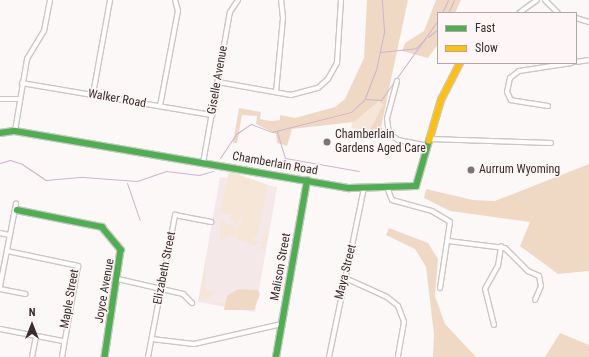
<!DOCTYPE html>
<html>
<head>
<meta charset="utf-8">
<style>
  body { margin:0 }
  #map { position:relative; width:589px; height:357px; overflow:hidden; background:#fcf8f8; font-family:"Roboto Condensed",sans-serif }
  div>[style] { position:absolute }
  [style*='--x'] { left:calc(var(--x)*1px); top:calc(var(--y)*1px); width:calc(var(--w)*1px); rotate:calc(var(--a)*1deg) }
  .built>* { inset:0; background:#f5e8e8; transform-origin:0 0 }
  .green>* { inset:0; background:#f6e6d8 }
  .forest>* { inset:0; background:#efd9c4 }
  .stream>* { height:1px; margin:-0.5px; padding:0 0.5px; transform-origin:0.5px; border-radius:0.5px; background:#ceb3cd }
  .roads { filter:drop-shadow(1px 0 #cec5c5) drop-shadow(-1px 0 #cec5c5) drop-shadow(0 1px #cec5c5) drop-shadow(0 -1px #cec5c5) }
  .street>* { height:4px; margin:-2px; padding:0 2px; transform-origin:2px; border-radius:2px; background:#fffefe }
  .fast>* { height:5.5px; margin:-2.75px; padding:0 2.75px; transform-origin:2.75px; border-radius:2.75px; background:#4caf50 }
  .slow>* { height:5.5px; margin:-2.75px; padding:0 2.75px; transform-origin:2.75px; border-radius:2.75px; background:#ffc107 }
  .dots>* { width:11px; height:11px; translate:-50% -50%; box-sizing:border-box; border:2px solid #fef6f6; border-radius:50% }
  span { translate:-50% -50%; white-space:nowrap; text-align:center; line-height:1.15; -webkit-text-stroke:3px #fef6f6; paint-order:stroke }
  .street-label { font-size:12px; color:#3c2d2d }
  .poi-label { font-size:12px; color:#3c2d2d }
  .left { translate:0 -50%; text-align:left }
  .legend { position:absolute; left:437px; top:12px; width:140px; height:52px; box-sizing:border-box; background:#fef6f6; border:1px solid #b0a6a6; margin:0; padding:5px 7px; list-style:none; font-size:12px; color:#3c2d2d }
  .legend li { display:flex; align-items:center; gap:8px; height:20px }
  .legend b { width:20px; border:1px solid #b0a6a6 }
  .north { position:absolute; left:12px; top:305px; width:40px; height:40px; -webkit-text-stroke:3px #fef6f6; paint-order:stroke; rotate:0deg; font-size:11px; font-weight:700; line-height:16px; text-align:center; color:#3c2d2d }
  .north::after { content:''; display:block; margin:auto; width:14px; height:18px; background:#3c2d2d; clip-path:polygon(50% 0,100% 100%,50% 72%,0 100%) }
</style>
</head>
<body>
<div id="map">
  <div class="built">
    <i style="left:220px;top:177px;width:58px;height:127px;rotate:10deg"></i>
  </div>
  <div class="green">
    <i style="clip-path:polygon(378px 100px,387px 101px,380px 132px,351px 128px,353px 120px)"></i>
    <i style="clip-path:polygon(229px 171px,268px 185px,258px 235px,251px 240px,259px 241px,255px 246px,238px 240px,236px 227px,242px 222px,244px 210px,236px 225px,229px 217px,232px 214px,220px 213px)"></i>
    <i style="clip-path:polygon(220px 221px,235px 227px,237px 237px,228px 236px,220px 243px)"></i>
    <i style="clip-path:polygon(264px 233px,268px 234px,265px 250px,256px 247px,262px 247px)"></i>
    <i style="clip-path:polygon(206px 257px,205px 288px,215px 293px,210px 294px,210px 299px,199px 299px)"></i>
    <i style="clip-path:polygon(199px 300px,211px 302px,226px 303px,225px 306px)"></i>
  </div>
  <div class="forest">
    <i style="clip-path:polygon(367px 0,408px 0,381px 126px,384px 133px,368px 134px,383px 105px,379px 101px,354px 122px,292px 129px,287px 146px,277px 143px,276px 134px,256px 124px,257px 116px,242px 115px,237px 143px,233px 143px,239px 108px,261px 112px,260px 119px,271px 121px,280px 120px,280px 115px,295px 118px,335px 107px,345px 99px,364px 58px)"></i>
    <i style="clip-path:polygon(436px 0,461px 0,455px 13px,438px 13px,438px 44px,428px 58px,402px 51px,405px 43px,424px 31px)"></i>
    <i style="clip-path:polygon(589px 164px,589px 271px,558px 274px,520px 246px,530px 222px,450px 211px,424px 198px,426px 189px,473px 200px,495px 201px)"></i>
    <i style="clip-path:polygon(389px 228px,428px 243px,438px 259px,435px 296px,445px 324px,476px 357px,433px 357px,434px 334px,426px 267px,415px 249px,386px 235px)"></i>
    <i style="clip-path:polygon(238px 289px,258px 290px,260px 294px,254px 310px,224px 310px,227px 296px)"></i>
    <i style="clip-path:polygon(560px 333px,589px 345px,589px 357px,545px 357px)"></i>
  </div>
  <div class="stream">
    <i style="--x:442;--y:13;--w:14;--a:-65"></i>
    <i style="--x:448;--y:13;--w:14;--a:-65"></i>
    <i style="--x:428;--y:37;--w:13;--a:-39"></i>
    <i style="--x:380;--y:52;--w:36;--a:-6"></i>
    <i style="--x:416;--y:48;--w:13;--a:-45"></i>
    <i style="--x:365;--y:98;--w:30;--a:-69"></i>
    <i style="--x:376;--y:70;--w:40;--a:-78"></i>
    <i style="--x:384;--y:31;--w:31;--a:-94"></i>
    <i style="--x:277;--y:132;--w:27;--a:73"></i>
    <i style="--x:285;--y:158;--w:75;--a:10"></i>
    <i style="--x:220;--y:158;--w:29;--a:-56"></i>
    <i style="--x:236;--y:134;--w:18;--a:-34"></i>
    <i style="--x:251;--y:124;--w:22;--a:21"></i>
    <i style="--x:272;--y:132;--w:81;--a:-14.2"></i>
    <i style="--x:351;--y:112;--w:19;--a:-43"></i>
    <i style="--x:365;--y:99;--w:16;--a:4"></i>
    <i style="--x:381;--y:100;--w:98;--a:-54.5"></i>
    <i style="--x:0;--y:163;--w:10;--a:-17"></i>
    <i style="--x:10;--y:160;--w:13;--a:18"></i>
    <i style="--x:22;--y:164;--w:29;--a:34"></i>
    <i style="--x:46;--y:180;--w:37;--a:-5"></i>
    <i style="--x:83;--y:177;--w:54;--a:4.2"></i>
    <i style="--x:137;--y:181;--w:31;--a:-19"></i>
    <i style="--x:166;--y:171;--w:33;--a:7"></i>
    <i style="--x:199;--y:175;--w:15;--a:-16"></i>
    <i style="--x:127;--y:183;--w:39;--a:71"></i>
  </div>
  <div class="roads">
    <div class="street">
      <i style="--x:545;--y:0;--w:18;--a:45"></i>
      <i style="--x:519;--y:13;--w:22;--a:-36"></i>
      <i style="--x:576;--y:18;--w:14;--a:17"></i>
      <i style="--x:576;--y:62;--w:13;--a:-9"></i>
      <i style="--x:397;--y:81;--w:39;--a:105"></i>
      <i style="--x:387;--y:119;--w:14;--a:82"></i>
      <i style="--x:389;--y:133;--w:11;--a:38"></i>
      <i style="--x:398;--y:140;--w:31;--a:11"></i>
      <i style="--x:218;--y:82;--w:74;--a:10.1"></i>
      <i style="--x:291;--y:95;--w:28;--a:-15"></i>
      <i style="--x:318;--y:88;--w:13;--a:-42"></i>
      <i style="--x:328;--y:79;--w:18;--a:-61"></i>
      <i style="--x:337;--y:63;--w:63;--a:-86.4"></i>
      <i style="--x:22;--y:83;--w:193;--a:9.6"></i>
      <i style="--x:276;--y:92;--w:74;--a:-84.6"></i>
      <i style="--x:283;--y:18;--w:18;--a:-96"></i>
      <i style="--x:93;--y:94;--w:96;--a:-79.7"></i>
      <i style="--x:0;--y:99;--w:20;--a:0"></i>
      <i style="--x:160;--y:106;--w:97;--a:-79.3"></i>
      <i style="--x:178;--y:11;--w:11;--a:-105"></i>
      <i style="--x:548;--y:106;--w:37;--a:-171"></i>
      <i style="--x:511;--y:100;--w:9;--a:-117"></i>
      <i style="--x:507;--y:92;--w:14;--a:-78"></i>
      <i style="--x:510;--y:78;--w:11;--a:-38"></i>
      <i style="--x:519;--y:71;--w:53;--a:-8.7"></i>
      <i style="--x:15;--y:131;--w:73;--a:-80.5"></i>
      <i style="--x:27;--y:59;--w:33;--a:-59"></i>
      <i style="--x:44;--y:31;--w:32;--a:-79"></i>
      <i style="--x:430;--y:139;--w:121;--a:1.9"></i>
      <i style="--x:203;--y:163;--w:153;--a:-79.9"></i>
      <i style="--x:230;--y:12;--w:14;--a:-56"></i>
      <i style="--x:387;--y:187;--w:14;--a:69"></i>
      <i style="--x:392;--y:200;--w:41;--a:15.4"></i>
      <i style="--x:432;--y:211;--w:21;--a:31"></i>
      <i style="--x:450;--y:222;--w:67;--a:98.6"></i>
      <i style="--x:0;--y:233;--w:9;--a:13"></i>
      <i style="--x:448;--y:241;--w:57;--a:7"></i>
      <i style="--x:505;--y:248;--w:33;--a:45"></i>
      <i style="--x:528;--y:271;--w:12;--a:24"></i>
      <i style="--x:539;--y:276;--w:10;--a:79"></i>
      <i style="--x:541;--y:286;--w:15;--a:113"></i>
      <i style="--x:7;--y:251;--w:73;--a:11.9"></i>
      <i style="--x:78;--y:266;--w:92;--a:100"></i>
      <i style="--x:343;--y:277;--w:48;--a:24.4"></i>
      <i style="--x:387;--y:297;--w:14;--a:39"></i>
      <i style="--x:398;--y:306;--w:17;--a:69"></i>
      <i style="--x:404;--y:322;--w:36;--a:100"></i>
      <i style="--x:118;--y:279;--w:67;--a:13"></i>
      <i style="--x:183;--y:294;--w:13;--a:45"></i>
      <i style="--x:0;--y:286;--w:84;--a:-79"></i>
      <i style="--x:0;--y:289;--w:26;--a:11"></i>
      <i style="--x:494;--y:325;--w:37;--a:-104"></i>
      <i style="--x:485;--y:289;--w:26;--a:-61"></i>
      <i style="--x:498;--y:266;--w:20;--a:-81"></i>
      <i style="--x:0;--y:329;--w:64;--a:10.8"></i>
      <i style="--x:152;--y:339;--w:42;--a:6.8"></i>
      <i style="--x:194;--y:344;--w:90;--a:-12.8"></i>
      <i style="--x:32;--y:357;--w:20;--a:-79"></i>
      <i style="--x:148;--y:357;--w:145;--a:-79.2"></i>
      <i style="--x:175;--y:215;--w:37;--a:11"></i>
      <i style="--x:329;--y:357;--w:173;--a:-78.3"></i>
    </div>
    <div class="fast">
      <i style="--x:0;--y:133;--w:15;--a:-8"></i>
      <i style="--x:15;--y:131;--w:339;--a:9.7"></i>
      <i style="--x:349;--y:188;--w:67;--a:-1.7"></i>
      <i style="--x:416;--y:186;--w:47;--a:-73.9"></i>
      <i style="--x:17;--y:210;--w:87;--a:11.3"></i>
      <i style="--x:102;--y:227;--w:30;--a:50"></i>
      <i style="--x:121;--y:250;--w:108;--a:98.5"></i>
      <i style="--x:276;--y:357;--w:179;--a:-80"></i>
    </div>
    <div class="slow">
      <i style="--x:429;--y:141;--w:43;--a:-73.7"></i>
      <i style="--x:441;--y:100;--w:42;--a:-62.8"></i>
    </div>
  </div>
  <div class="dots">
    <i style="left:327px;top:142px;background:#7f7474"></i>
    <i style="left:471px;top:170px;background:#7f7474"></i>
  </div>
  <div class="street-label">
    <span style="left:218px;top:80px;rotate:-80deg">Giselle Avenue</span>
    <span style="left:117px;top:99px;rotate:10deg">Walker Road</span>
    <span style="left:275px;top:164px;rotate:10deg">Chamberlain Road</span>
    <span style="left:281px;top:267px;rotate:-80deg">Malison Street</span>
    <span style="left:165px;top:268px;rotate:-79deg">Elizabeth Street</span>
    <span style="left:346px;top:272px;rotate:-76deg">Maya Street</span>
    <span style="left:105px;top:291px;rotate:-80deg">Joyce Avenue</span>
    <span style="left:70px;top:299px;rotate:-80deg">Maple Street</span>
  </div>
  <div class="poi-label">
    <span class="left" style="left:335px;top:142px">Chamberlain<br>Gardens Aged Care</span>
    <span class="left" style="left:479px;top:170px">Aurrum Wyoming</span>
  </div>
  <ul class="legend">
  <li><b style="height:5px;background:#4caf50"></b>Fast</li>
  <li><b style="height:5px;background:#ffc107"></b>Slow</li>
  </ul>
  <div class="north">N</div>
</div>
</body>
</html>
